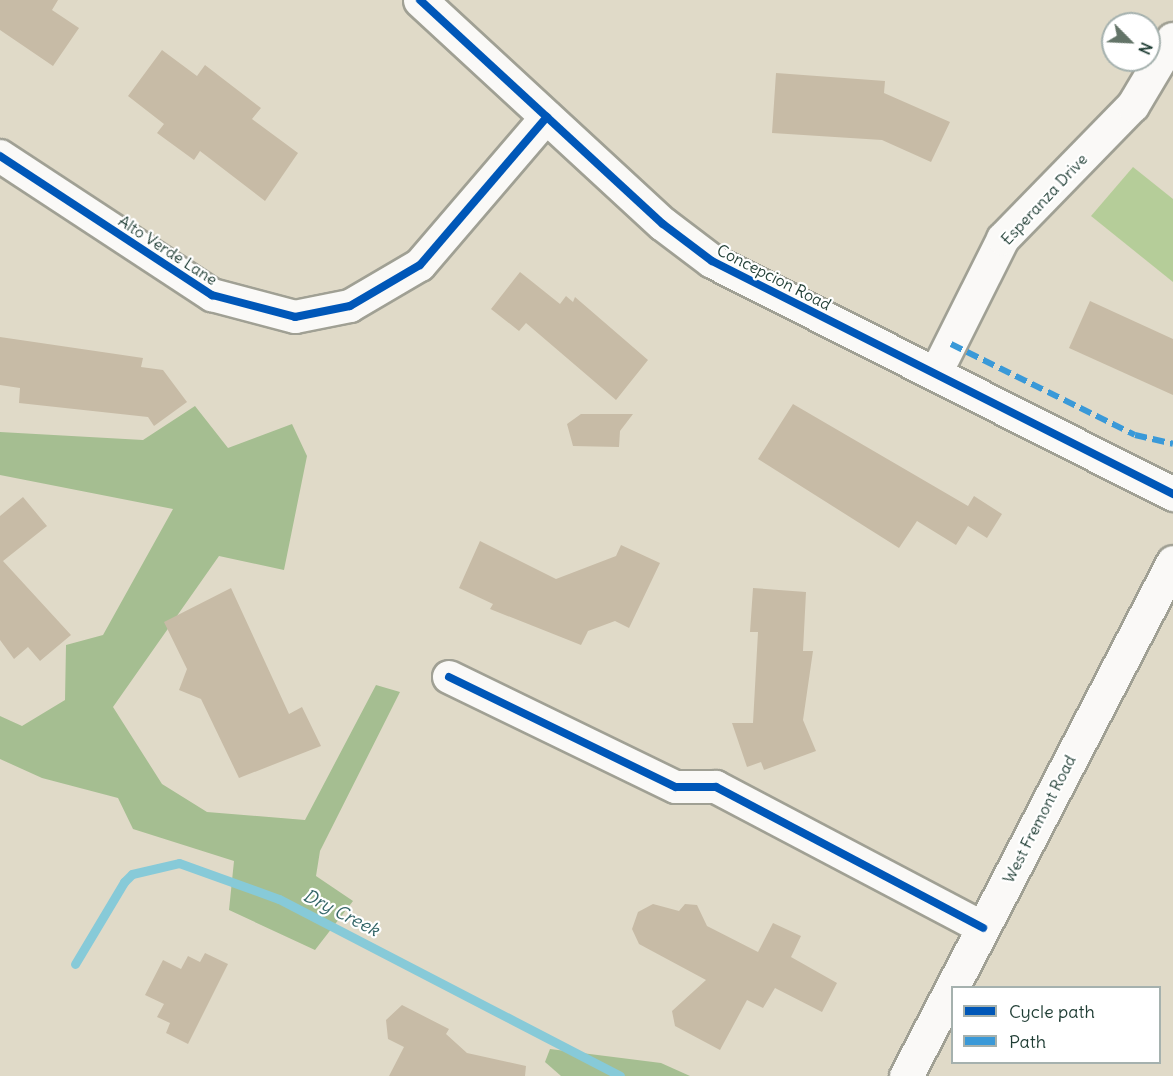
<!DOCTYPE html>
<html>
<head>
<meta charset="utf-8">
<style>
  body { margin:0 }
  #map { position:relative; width:1173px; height:1076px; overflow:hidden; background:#e0dac8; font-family:Delius,sans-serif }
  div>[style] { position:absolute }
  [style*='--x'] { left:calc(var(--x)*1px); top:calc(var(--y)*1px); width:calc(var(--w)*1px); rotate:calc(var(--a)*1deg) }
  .green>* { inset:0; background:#b5cd99 }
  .forest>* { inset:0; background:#a5be91 }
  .stream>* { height:9px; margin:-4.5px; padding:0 4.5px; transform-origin:4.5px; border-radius:4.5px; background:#87cad8 }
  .building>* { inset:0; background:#c7bba6 }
  .roads { filter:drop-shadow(2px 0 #a0a094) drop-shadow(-2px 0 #a0a094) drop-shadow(0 2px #a0a094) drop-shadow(0 -2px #a0a094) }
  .minor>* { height:32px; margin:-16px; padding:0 16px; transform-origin:16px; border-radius:16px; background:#faf9f7 }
  .tertiary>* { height:33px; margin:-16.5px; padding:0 16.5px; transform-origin:16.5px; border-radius:16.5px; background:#faf9f7 }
  .quiet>* { height:6px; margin-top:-3px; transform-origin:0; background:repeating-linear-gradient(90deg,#3a99d8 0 12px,transparent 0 18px) }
  .cycleway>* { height:8px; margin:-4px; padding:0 4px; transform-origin:4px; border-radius:4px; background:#0057b8 }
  span { translate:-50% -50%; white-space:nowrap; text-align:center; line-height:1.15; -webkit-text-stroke:4.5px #fff; paint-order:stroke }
  .street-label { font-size:16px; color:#1f3d34 }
  .water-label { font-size:18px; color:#336567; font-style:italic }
  .legend { position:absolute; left:951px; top:986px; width:210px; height:78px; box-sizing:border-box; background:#fff; border:2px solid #a5b1ae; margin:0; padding:8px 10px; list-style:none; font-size:18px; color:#1f3d34 }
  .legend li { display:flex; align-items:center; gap:12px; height:30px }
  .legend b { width:30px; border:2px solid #a5b1ae }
  .north { position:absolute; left:1101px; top:12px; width:60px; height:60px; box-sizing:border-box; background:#fff; border:2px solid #a5b1ae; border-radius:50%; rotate:114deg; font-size:16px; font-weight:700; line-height:24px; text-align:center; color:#1f3d34 }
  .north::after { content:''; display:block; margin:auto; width:21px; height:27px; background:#637468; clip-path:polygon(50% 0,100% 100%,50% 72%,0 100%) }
</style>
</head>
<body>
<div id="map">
  <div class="green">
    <i style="clip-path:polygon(1133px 167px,1173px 199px,1173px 282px,1091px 216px)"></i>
  </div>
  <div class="forest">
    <i style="clip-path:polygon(195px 406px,228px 448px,292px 424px,307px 456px,284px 570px,219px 556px,113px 707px,162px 784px,207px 812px,305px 820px,376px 685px,400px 692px,320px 851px,316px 876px,353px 901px,315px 950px,229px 910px,234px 861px,133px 829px,118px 798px,42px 778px,0 759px,0 716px,22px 726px,65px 700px,66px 645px,103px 635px,173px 509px,0 475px,0 432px,143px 440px)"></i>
    <i style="clip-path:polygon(550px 1049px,661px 1063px,690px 1076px,561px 1076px,545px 1062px)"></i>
  </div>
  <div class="stream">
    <i style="--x:75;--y:964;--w:96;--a:-59.1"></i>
    <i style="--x:124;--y:882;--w:11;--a:-45"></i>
    <i style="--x:132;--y:874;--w:48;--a:-13.2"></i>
    <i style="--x:179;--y:863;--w:106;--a:19.8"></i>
    <i style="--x:279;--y:899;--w:384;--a:27.4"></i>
  </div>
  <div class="building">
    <i style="clip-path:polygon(0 0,58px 0,52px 10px,79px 28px,53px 66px,0 30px)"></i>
    <i style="clip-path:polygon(162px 50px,197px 76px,205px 65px,261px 108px,252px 119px,298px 153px,265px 201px,200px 151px,194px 160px,157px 133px,164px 124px,128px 96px)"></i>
    <i style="clip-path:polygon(776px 73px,885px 81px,884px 93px,950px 122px,931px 162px,882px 140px,772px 133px)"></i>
    <i style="clip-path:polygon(520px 272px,560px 304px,566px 296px,573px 302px,575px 297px,648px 360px,616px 400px,526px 323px,519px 331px,491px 309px)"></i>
    <i style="clip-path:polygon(1090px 301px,1173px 339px,1173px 395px,1069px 348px)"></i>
    <i style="clip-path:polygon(0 337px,143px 358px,141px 367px,163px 370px,187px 402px,154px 426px,148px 417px,19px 403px,20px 388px,0 385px)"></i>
    <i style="clip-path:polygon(793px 404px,968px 506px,974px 496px,1002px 514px,987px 538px,968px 526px,956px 545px,917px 521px,899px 548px,758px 459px)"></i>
    <i style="clip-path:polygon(581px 414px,633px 414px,620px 431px,619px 447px,573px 446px,567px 424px)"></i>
    <i style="clip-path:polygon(23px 497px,47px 526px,3px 561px,71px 635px,40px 661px,28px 647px,14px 659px,0 640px,0 516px)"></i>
    <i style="clip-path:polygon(480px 541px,556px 579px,616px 556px,621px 545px,660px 563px,629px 628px,615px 621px,588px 631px,581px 645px,490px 609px,493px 604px,459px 588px)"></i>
    <i style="clip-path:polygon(231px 588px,289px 714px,302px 707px,321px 746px,239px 778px,201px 699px,179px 690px,187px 669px,164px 622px)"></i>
    <i style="clip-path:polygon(753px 588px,806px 592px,803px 651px,813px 651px,803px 720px,816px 751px,764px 770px,761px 762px,747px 767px,732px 723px,753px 723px,758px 632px,750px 632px)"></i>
    <i style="clip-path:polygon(653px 904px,679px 911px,685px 904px,697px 905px,707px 926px,758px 952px,773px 923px,801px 936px,791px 957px,837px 983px,822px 1012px,775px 988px,763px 1008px,747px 1000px,720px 1050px,675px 1026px,672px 1011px,706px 980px,639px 944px,632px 929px,638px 912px)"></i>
    <i style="clip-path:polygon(205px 953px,228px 964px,188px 1044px,166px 1033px,170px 1023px,157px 1017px,164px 1004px,145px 995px,163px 960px,181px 969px,188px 956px,200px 962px)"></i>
    <i style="clip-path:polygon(402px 1005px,449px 1029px,446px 1034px,467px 1053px,526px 1066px,525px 1076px,389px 1076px,404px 1047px,388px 1039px,386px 1020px)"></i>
  </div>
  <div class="roads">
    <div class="minor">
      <i style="--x:0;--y:156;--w:254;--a:33.3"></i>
      <i style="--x:212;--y:295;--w:86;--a:14.8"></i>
      <i style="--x:295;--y:317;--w:56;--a:-11.3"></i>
      <i style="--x:350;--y:306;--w:81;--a:-30.4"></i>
      <i style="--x:420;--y:265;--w:195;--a:-49.4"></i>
      <i style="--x:936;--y:373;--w:150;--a:-63.4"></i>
      <i style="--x:1003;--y:239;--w:186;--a:-45.7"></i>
      <i style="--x:1133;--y:106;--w:78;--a:-59.2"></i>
      <i style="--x:449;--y:677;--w:252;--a:25.9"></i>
      <i style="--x:676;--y:787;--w:40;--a:0"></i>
      <i style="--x:716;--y:787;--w:302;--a:27.8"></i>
    </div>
    <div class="tertiary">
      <i style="--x:420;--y:0;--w:330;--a:42.7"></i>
      <i style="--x:663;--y:224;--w:61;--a:37.1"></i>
      <i style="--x:712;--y:261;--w:517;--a:26.81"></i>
      <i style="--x:906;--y:1076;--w:579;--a:-62.55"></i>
    </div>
  </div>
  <div class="quiet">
    <i style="--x:951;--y:344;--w:205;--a:26.3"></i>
    <i style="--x:1135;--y:435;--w:39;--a:13"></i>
  </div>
  <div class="cycleway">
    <i style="--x:420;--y:0;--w:330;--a:42.7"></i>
    <i style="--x:663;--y:224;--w:61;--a:37.1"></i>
    <i style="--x:712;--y:261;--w:517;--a:26.81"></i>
    <i style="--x:0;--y:156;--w:254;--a:33.3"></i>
    <i style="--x:212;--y:295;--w:86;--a:14.8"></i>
    <i style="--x:295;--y:317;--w:56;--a:-11.3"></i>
    <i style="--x:350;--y:306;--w:81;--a:-30.4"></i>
    <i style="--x:420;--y:265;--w:195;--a:-49.4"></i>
    <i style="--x:449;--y:677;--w:252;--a:25.9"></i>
    <i style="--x:676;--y:787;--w:40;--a:0"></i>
    <i style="--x:716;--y:787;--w:302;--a:27.8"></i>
  </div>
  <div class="street-label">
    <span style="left:1044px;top:199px;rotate:-47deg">Esperanza Drive</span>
    <span style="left:168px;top:250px;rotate:33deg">Alto Verde Lane</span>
    <span style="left:774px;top:277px;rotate:27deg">Concepcion Road</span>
    <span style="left:1039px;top:819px;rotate:-63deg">West Fremont Road</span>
  </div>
  <div class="water-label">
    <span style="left:341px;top:913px;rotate:27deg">Dry Creek</span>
  </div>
  <ul class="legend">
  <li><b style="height:8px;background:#0057b8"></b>Cycle path</li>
  <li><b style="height:8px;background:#3a99d8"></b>Path</li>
  </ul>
  <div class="north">N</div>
</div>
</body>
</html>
